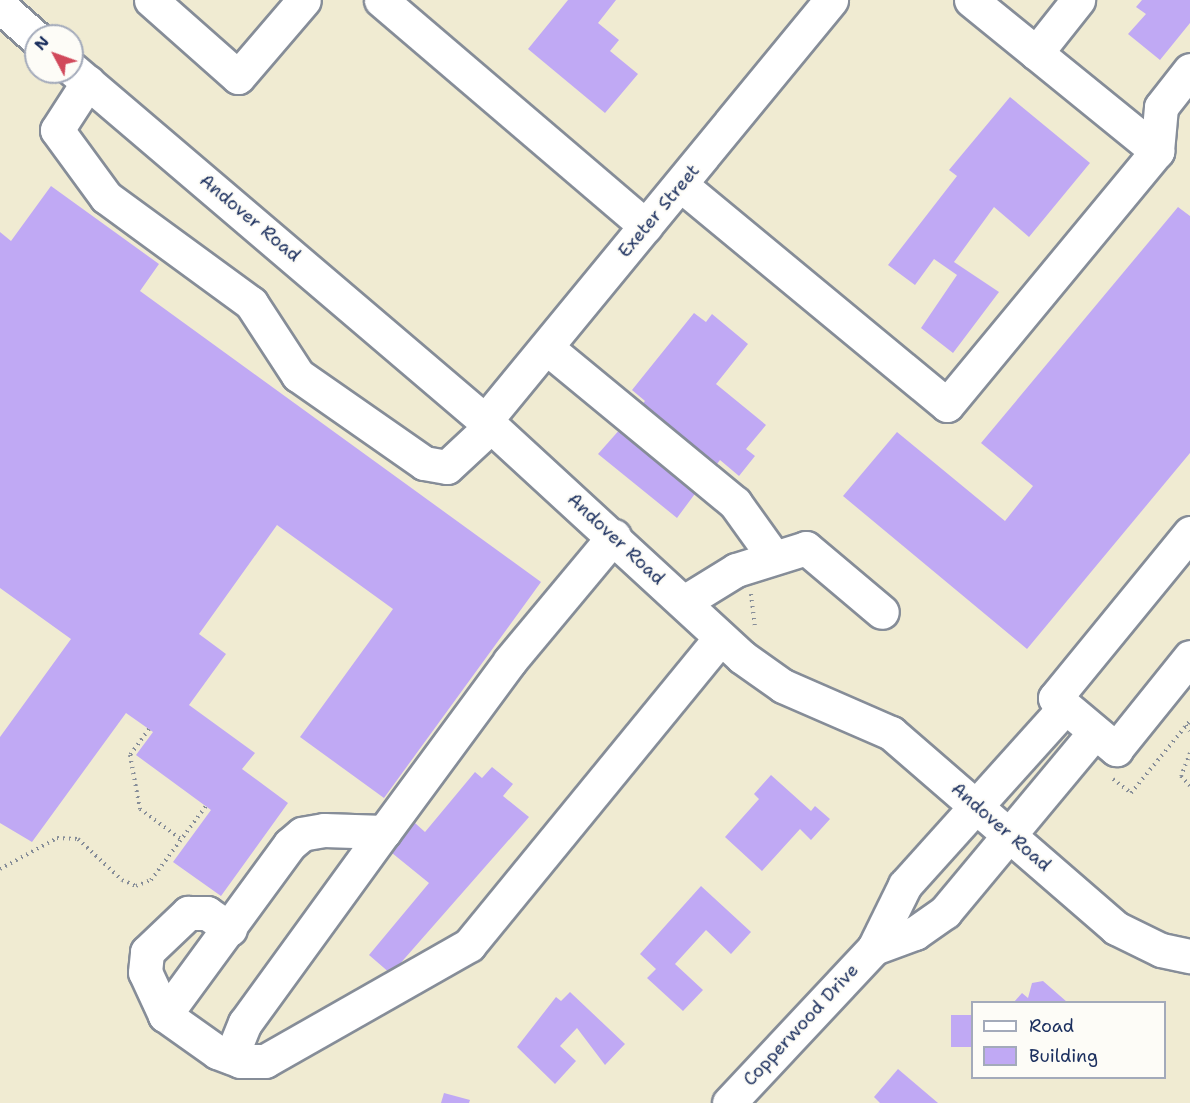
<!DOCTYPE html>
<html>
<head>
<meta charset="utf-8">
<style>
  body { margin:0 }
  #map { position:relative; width:1190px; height:1103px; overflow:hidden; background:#f0ebd2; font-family:"Shantell Sans",sans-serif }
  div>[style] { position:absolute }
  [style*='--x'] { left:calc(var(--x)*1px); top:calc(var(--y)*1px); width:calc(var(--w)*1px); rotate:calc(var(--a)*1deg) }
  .building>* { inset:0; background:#c0a9f4; transform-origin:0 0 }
  .path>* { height:4px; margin-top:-2px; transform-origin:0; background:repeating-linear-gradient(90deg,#868d98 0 1.5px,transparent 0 6px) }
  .roads { filter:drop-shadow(2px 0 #868d98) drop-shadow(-2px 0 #868d98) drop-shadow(0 2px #868d98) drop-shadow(0 -2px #868d98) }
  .minor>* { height:33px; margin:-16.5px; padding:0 16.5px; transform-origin:16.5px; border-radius:16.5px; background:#fff }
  span { translate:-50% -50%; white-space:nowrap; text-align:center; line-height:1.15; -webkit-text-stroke:4.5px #fdfcf7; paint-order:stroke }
  .street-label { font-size:18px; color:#1b2f5e }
  .legend { position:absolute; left:971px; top:1001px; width:195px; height:78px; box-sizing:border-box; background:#fdfcf7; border:2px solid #a3aaba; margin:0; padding:8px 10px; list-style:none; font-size:18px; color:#1b2f5e }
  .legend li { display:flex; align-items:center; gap:12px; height:30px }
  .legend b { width:30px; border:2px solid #a3aaba }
  .north { position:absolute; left:24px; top:24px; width:60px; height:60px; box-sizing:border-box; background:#fdfcf7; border:2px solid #a3aaba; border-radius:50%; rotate:311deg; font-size:16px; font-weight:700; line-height:24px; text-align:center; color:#1b2f5e }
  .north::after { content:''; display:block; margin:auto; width:21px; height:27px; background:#d1495b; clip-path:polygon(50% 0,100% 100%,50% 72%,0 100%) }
</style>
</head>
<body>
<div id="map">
  <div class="building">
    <i style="clip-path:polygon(568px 0,616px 0,598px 23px,619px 40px,610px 51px,638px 74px,605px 113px,528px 49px)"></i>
    <i style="clip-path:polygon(1142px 0,1190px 0,1190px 23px,1160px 60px,1128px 34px,1146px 14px,1136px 7px)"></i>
    <i style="clip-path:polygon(1010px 97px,1090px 163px,1029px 237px,994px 207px,954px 262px,999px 292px,953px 353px,921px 328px,957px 275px,934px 259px,915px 285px,888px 265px,957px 176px,949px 170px)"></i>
    <i style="clip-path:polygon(51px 186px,159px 264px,140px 291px,541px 582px,384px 798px,300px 737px,393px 609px,277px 525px,199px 634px,226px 654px,189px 705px,255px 753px,242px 769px,288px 803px,221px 896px,173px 862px,211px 810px,136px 755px,153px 732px,126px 713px,32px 842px,0 823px,0 737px,71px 639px,0 588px,0 232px,11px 241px)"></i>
    <i style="clip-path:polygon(1178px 207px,1190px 216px,1190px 453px,1027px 649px,843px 496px,897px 432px,1005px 521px,1033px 486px,981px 443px)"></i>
    <i style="clip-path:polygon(694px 313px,706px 322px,712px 314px,748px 344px,716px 384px,766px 425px,746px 449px,755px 456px,739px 476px,720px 460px,677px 518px,598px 454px,645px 401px,632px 390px)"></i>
    <i style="clip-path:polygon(492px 767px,513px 784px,503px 796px,529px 817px,391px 974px,369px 955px,429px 883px,392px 853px,415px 823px,425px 832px,475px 772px,482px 778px)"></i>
    <i style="clip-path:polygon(771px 775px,811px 811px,815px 806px,830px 819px,811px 840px,800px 829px,762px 871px,725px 837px,759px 799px,754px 794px)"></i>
    <i style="clip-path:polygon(701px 886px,751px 932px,731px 954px,706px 930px,675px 964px,703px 990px,683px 1011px,647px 978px,656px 969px,640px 954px)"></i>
    <i style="clip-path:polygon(1043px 981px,1067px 1002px,1014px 1002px,1022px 993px,1028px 998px,1032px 983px)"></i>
    <i style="clip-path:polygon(570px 992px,625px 1044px,605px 1065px,577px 1028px,560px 1046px,576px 1061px,555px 1084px,517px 1047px,556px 997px,561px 1001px)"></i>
    <i style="left:972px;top:1015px;width:32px;height:21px;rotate:90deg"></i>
    <i style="clip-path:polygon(898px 1069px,938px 1103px,880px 1103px,874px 1097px)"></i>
    <i style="clip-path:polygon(444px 1093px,470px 1100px,469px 1103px,441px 1103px)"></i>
  </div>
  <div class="path">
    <i style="--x:751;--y:594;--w:33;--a:83"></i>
    <i style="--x:1186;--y:725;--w:7;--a:56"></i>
    <i style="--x:149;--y:729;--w:32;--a:126"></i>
    <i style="--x:130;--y:755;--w:55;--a:79.5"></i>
    <i style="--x:140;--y:809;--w:52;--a:36.4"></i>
    <i style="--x:1190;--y:753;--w:25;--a:111"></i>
    <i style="--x:1181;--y:776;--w:13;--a:48"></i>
    <i style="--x:1113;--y:779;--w:23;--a:38"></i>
    <i style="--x:1131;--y:793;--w:93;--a:-50.7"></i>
    <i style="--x:0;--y:869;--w:65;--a:-28.5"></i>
    <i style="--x:57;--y:838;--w:21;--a:3"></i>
    <i style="--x:78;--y:839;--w:60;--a:43"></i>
    <i style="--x:122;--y:880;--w:15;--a:23"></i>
    <i style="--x:136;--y:886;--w:16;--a:-22"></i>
    <i style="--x:151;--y:880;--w:92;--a:-53.4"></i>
  </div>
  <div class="roads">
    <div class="minor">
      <i style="--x:151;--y:0;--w:116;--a:41.5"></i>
      <i style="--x:238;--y:77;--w:101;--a:-49.4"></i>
      <i style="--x:381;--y:0;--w:348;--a:40.5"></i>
      <i style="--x:971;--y:0;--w:240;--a:39.1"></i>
      <i style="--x:1157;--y:151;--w:44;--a:-84.8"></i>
      <i style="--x:1161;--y:107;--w:47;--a:-51.9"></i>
      <i style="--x:0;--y:6;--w:48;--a:41.6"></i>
      <i style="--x:1036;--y:53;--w:68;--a:-51.6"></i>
      <i style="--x:72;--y:69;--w:550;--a:40.43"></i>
      <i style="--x:491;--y:426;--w:341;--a:42.6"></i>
      <i style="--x:742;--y:657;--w:50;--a:35.3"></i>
      <i style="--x:783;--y:686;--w:118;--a:23.5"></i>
      <i style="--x:891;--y:733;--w:298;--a:40.9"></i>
      <i style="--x:1116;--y:928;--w:50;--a:26.1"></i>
      <i style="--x:1161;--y:950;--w:30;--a:12"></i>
      <i style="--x:88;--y:82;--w:57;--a:122.9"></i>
      <i style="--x:57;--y:130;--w:83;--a:53.8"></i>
      <i style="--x:106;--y:197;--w:180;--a:36.2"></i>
      <i style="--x:251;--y:303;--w:86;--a:56.9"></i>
      <i style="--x:298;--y:375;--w:154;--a:34.9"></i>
      <i style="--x:424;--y:463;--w:23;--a:10"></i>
      <i style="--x:447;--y:467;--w:60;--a:-43"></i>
      <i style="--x:681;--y:185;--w:345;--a:39.6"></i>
      <i style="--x:947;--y:405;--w:330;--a:-50.4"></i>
      <i style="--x:547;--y:348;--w:244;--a:39.5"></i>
      <i style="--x:735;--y:503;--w:65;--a:54.4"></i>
      <i style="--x:485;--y:421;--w:545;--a:-50.58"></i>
      <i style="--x:1190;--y:533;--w:213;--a:129.3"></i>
      <i style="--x:1055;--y:698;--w:80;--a:39.9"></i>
      <i style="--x:1116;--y:749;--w:118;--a:-51.2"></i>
      <i style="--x:614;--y:536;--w:163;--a:129.8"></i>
      <i style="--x:510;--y:661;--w:212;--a:126.4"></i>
      <i style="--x:384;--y:832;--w:60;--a:-178.1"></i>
      <i style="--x:324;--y:830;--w:22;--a:170"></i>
      <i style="--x:302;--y:834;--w:16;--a:140"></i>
      <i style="--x:290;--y:844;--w:212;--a:126.2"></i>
      <i style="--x:165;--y:1015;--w:64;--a:35.4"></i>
      <i style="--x:217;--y:1052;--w:25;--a:21"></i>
      <i style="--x:240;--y:1061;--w:25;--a:0"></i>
      <i style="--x:265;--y:1061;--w:235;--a:-29.6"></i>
      <i style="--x:469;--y:945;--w:397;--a:-50.7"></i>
      <i style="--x:684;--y:602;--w:61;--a:-31.6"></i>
      <i style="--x:736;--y:570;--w:73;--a:-17.4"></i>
      <i style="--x:806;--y:548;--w:99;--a:40.1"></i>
      <i style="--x:874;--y:948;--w:44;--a:-20.1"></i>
      <i style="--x:915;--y:933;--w:37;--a:-35"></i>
      <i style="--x:945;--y:912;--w:234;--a:-50.2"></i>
      <i style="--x:165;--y:1015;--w:47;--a:-114.9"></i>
      <i style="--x:145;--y:972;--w:20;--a:-84"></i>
      <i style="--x:147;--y:952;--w:57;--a:-43.6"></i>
      <i style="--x:188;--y:913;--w:19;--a:0"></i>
      <i style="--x:207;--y:913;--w:28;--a:35"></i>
      <i style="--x:231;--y:1057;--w:37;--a:-68"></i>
      <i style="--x:245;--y:1023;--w:236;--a:-54"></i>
      <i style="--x:729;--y:1103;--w:212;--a:-46.9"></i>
      <i style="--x:874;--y:948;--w:70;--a:-63.8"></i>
      <i style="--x:905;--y:885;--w:239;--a:-48"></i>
    </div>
  </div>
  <div class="street-label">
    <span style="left:659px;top:211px;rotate:-50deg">Exeter Street</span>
    <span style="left:250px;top:218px;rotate:40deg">Andover Road</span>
    <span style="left:616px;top:539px;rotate:43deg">Andover Road</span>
    <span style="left:1001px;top:827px;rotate:41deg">Andover Road</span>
    <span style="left:801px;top:1025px;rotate:-47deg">Copperwood Drive</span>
  </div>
  <ul class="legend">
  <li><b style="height:8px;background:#fff"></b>Road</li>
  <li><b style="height:16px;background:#c0a9f4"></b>Building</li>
  </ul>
  <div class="north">N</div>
</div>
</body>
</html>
